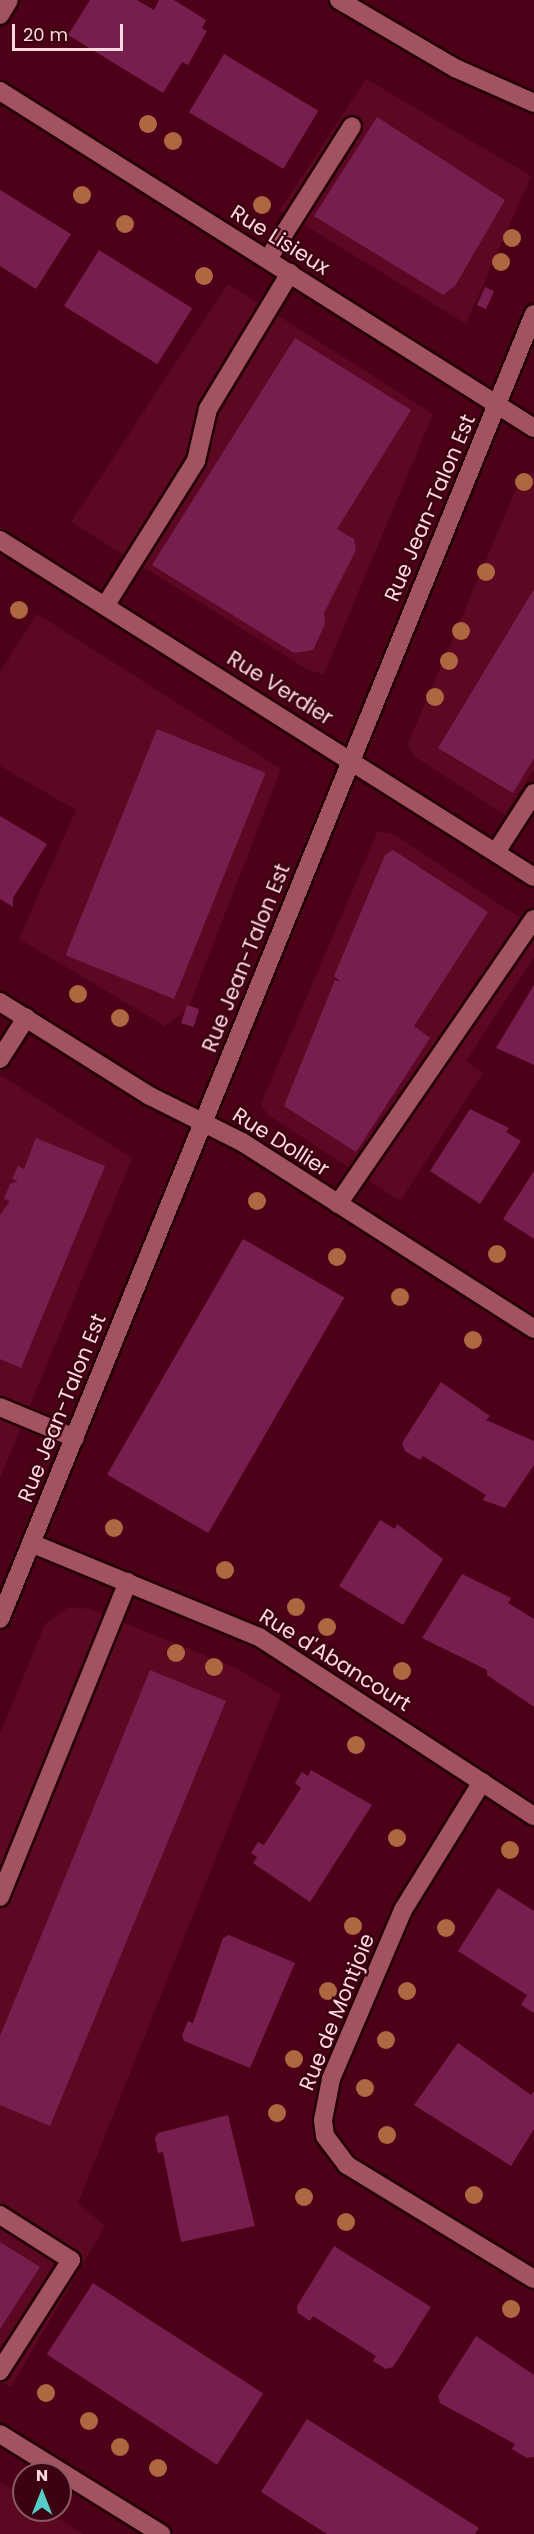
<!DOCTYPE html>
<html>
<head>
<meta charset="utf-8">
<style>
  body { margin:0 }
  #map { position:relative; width:534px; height:2534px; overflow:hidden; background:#4d0119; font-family:Poppins,sans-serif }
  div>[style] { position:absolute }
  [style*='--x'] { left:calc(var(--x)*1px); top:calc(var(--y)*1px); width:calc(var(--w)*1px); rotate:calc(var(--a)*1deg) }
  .built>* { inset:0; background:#5d0823 }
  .building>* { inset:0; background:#781e4f; transform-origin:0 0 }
  .roads { filter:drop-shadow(2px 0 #240108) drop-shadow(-2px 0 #240108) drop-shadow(0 2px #240108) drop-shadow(0 -2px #240108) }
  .lane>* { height:18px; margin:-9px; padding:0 9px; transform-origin:9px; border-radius:9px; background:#a35360 }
  .street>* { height:18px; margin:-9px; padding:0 9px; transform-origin:9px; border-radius:9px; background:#a35360 }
  .secondary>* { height:18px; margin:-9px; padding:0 9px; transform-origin:9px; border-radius:9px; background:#a35360 }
  .trees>* { width:18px; height:18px; margin:-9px; border-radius:50%; background:#ae6741 }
  span { translate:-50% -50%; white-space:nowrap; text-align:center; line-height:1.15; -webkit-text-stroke:5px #3b0312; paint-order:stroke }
  .street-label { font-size:21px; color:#fed8dc }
  .north { position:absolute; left:12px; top:2462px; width:60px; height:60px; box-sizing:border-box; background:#3b0312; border:2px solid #895863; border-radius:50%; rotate:0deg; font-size:16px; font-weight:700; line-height:24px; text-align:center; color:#fed8dc }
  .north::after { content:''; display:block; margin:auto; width:21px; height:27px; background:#54cdc8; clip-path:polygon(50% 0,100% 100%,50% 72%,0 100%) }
  .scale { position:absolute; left:12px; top:24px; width:111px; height:27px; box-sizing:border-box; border:3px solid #fed8dc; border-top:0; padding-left:8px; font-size:18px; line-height:21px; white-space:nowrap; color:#fed8dc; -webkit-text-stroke:4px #3b0312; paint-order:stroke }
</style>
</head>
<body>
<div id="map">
  <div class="built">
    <i style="clip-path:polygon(366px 79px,531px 176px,466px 324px,280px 210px)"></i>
    <i style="clip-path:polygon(228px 284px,433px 414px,324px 674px,310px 671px,71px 522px)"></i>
    <i style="clip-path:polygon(523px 473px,534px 473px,534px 769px,505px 815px,415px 757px,408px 744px)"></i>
    <i style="clip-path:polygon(37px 614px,281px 769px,188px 1009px,165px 1026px,19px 939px,76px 810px,0 766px,0 672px)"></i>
    <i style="clip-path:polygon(378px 831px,393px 834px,534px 927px,534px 957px,466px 1061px,483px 1073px,400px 1201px,268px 1115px,261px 1104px)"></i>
    <i style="clip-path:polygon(0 1075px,132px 1158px,0 1478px)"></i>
    <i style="clip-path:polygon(69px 1607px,90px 1609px,238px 1669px,281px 1695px,78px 2203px,105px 2226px,11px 2387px,0 2380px,0 1734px,45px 1624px)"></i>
    <i style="clip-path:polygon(0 2482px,24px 2497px,24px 2510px,45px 2510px,83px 2534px,0 2534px)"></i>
  </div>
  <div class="building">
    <i style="clip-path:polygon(90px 0,137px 0,154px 10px,159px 0,174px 0,206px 20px,202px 28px,207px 31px,188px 65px,182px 62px,163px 93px,68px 35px)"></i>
    <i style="left:224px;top:54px;width:110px;height:68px;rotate:31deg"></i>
    <i style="clip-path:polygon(377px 117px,505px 200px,455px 286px,443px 295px,314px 216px)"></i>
    <i style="clip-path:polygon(0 190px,71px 234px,36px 289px,0 266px)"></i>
    <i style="left:99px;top:250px;width:110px;height:66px;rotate:32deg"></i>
    <i style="left:485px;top:287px;width:10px;height:20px;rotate:24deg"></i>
    <i style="clip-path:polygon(295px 338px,411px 410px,337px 529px,354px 539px,356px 550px,324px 613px,325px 624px,313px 650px,294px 653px,152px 565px)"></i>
    <i style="clip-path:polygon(534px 589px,534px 758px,513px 793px,438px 748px)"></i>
    <i style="left:157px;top:729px;width:117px;height:244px;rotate:22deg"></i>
    <i style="clip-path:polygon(0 816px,47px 844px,13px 898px,13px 907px,0 899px)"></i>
    <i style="clip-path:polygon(393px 850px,488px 912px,414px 1026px,430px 1038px,356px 1152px,284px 1106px,335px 980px,341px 982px,334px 976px,385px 855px)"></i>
    <i style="clip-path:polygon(534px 985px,534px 1065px,496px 1048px)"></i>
    <i style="left:187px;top:1005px;width:13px;height:19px;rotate:18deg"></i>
    <i style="clip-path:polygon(470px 1109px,509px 1128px,506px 1132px,521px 1141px,480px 1204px,430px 1171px)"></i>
    <i style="clip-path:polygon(36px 1138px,105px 1166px,21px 1368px,0 1359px,0 1215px,10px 1201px,4px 1199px,10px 1184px,18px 1181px,12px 1179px,18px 1166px,24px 1169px)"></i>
    <i style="clip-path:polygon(534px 1171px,534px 1239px,503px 1219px)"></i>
    <i style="left:243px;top:1239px;width:117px;height:272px;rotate:30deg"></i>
    <i style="clip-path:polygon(441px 1382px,490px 1416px,486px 1420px,534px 1441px,534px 1465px,505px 1508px,483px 1500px,486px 1495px,423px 1456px,420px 1460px,405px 1451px,402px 1443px)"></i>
    <i style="clip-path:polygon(380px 1520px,395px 1529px,397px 1524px,443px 1559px,403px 1625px,339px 1586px)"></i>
    <i style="clip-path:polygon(462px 1574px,511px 1598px,508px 1603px,534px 1619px,534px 1707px,487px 1675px,487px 1670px,422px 1638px)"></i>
    <i style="clip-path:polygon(150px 1670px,226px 1701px,50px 2126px,0 2105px,0 2036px)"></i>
    <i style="clip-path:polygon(311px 1770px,372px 1805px,310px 1902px,253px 1863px,257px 1857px,251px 1853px,258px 1842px,264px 1845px,301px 1788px,295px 1783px,302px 1772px,308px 1776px)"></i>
    <i style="clip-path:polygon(498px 1888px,534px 1911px,534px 2013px,521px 2005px,527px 1995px,458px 1951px)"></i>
    <i style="clip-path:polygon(229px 1935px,295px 1963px,250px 2068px,184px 2041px,182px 2035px,188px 2021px,193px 2023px,223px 1938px)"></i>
    <i style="clip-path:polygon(458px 2043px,531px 2095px,534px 2091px,534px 2129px,511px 2166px,414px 2105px)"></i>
    <i style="clip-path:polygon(228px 2115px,255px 2226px,181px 2242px,163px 2152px,158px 2153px,155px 2138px,158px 2133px)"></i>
    <i style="clip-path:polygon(0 2242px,40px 2267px,0 2329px)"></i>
    <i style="clip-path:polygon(334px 2246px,431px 2307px,393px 2367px,386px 2369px,373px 2361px,376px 2356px,313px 2316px,310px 2321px,298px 2313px,297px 2306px)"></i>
    <i style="left:93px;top:2283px;width:203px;height:85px;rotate:33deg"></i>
    <i style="clip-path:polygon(476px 2336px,534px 2375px,534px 2457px,527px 2458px,512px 2449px,515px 2444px,440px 2403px,438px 2396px)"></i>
    <i style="clip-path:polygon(307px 2419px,479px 2528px,475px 2534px,327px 2534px,261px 2492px)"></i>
  </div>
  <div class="roads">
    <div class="lane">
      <i style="--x:339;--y:0;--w:134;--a:30.4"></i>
      <i style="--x:455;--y:68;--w:86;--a:23.9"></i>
      <i style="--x:268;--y:259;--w:157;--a:-57.7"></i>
      <i style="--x:105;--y:606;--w:171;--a:-57.9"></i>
      <i style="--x:196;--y:461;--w:53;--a:-77"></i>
      <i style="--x:208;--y:409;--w:159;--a:-58.9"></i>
      <i style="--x:496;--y:852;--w:70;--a:-57.2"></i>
      <i style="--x:0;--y:1059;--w:49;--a:-57.6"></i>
      <i style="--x:338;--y:1204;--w:346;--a:-55.5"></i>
      <i style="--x:0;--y:1407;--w:81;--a:22.5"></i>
      <i style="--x:0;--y:1897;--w:340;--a:-67.9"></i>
      <i style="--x:0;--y:2215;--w:84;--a:32.4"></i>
      <i style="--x:71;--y:2260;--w:132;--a:122.6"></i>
    </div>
    <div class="street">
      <i style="--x:0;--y:15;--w:17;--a:-59"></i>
      <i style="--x:0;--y:91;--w:631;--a:32.26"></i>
      <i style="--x:0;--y:540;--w:631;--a:32.26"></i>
      <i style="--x:0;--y:1002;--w:177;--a:32.1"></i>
      <i style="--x:150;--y:1096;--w:103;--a:26.6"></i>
      <i style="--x:242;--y:1142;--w:347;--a:32.6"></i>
      <i style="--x:31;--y:1543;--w:247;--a:22.4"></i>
      <i style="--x:259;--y:1637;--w:328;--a:33.1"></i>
      <i style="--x:482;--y:1782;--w:150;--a:121.7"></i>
      <i style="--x:403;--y:1910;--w:184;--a:113.1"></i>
      <i style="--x:331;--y:2079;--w:42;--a:101"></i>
      <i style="--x:323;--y:2120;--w:16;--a:83"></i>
      <i style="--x:325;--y:2136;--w:36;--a:53"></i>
      <i style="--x:347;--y:2165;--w:219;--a:31.4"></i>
      <i style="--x:0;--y:2434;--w:190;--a:31.8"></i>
    </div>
    <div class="secondary">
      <i style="--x:0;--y:1619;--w:1410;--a:-67.75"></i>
    </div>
  </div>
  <div class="trees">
    <i style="left:148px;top:124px"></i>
    <i style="left:173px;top:141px"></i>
    <i style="left:82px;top:195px"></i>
    <i style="left:262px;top:205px"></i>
    <i style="left:125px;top:224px"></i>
    <i style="left:512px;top:238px"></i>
    <i style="left:501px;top:262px"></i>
    <i style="left:204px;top:276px"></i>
    <i style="left:524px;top:482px"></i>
    <i style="left:486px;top:572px"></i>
    <i style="left:19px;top:610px"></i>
    <i style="left:461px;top:631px"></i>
    <i style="left:449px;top:661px"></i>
    <i style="left:435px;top:697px"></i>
    <i style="left:78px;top:994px"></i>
    <i style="left:120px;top:1018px"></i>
    <i style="left:257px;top:1201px"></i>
    <i style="left:497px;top:1254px"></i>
    <i style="left:337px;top:1257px"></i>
    <i style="left:400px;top:1297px"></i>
    <i style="left:473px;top:1340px"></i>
    <i style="left:114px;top:1528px"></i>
    <i style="left:225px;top:1570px"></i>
    <i style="left:296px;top:1607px"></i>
    <i style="left:327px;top:1627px"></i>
    <i style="left:176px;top:1653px"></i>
    <i style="left:214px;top:1667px"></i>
    <i style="left:402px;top:1671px"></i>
    <i style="left:356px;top:1745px"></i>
    <i style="left:397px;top:1838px"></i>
    <i style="left:510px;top:1850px"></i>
    <i style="left:353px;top:1926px"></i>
    <i style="left:446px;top:1928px"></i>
    <i style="left:328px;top:1991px"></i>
    <i style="left:407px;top:1991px"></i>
    <i style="left:386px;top:2040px"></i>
    <i style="left:294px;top:2059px"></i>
    <i style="left:365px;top:2088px"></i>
    <i style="left:277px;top:2113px"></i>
    <i style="left:387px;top:2135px"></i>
    <i style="left:474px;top:2195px"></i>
    <i style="left:304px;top:2197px"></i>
    <i style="left:346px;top:2222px"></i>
    <i style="left:511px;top:2309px"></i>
    <i style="left:46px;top:2393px"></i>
    <i style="left:89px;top:2421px"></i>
    <i style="left:120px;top:2447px"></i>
    <i style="left:158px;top:2468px"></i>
  </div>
  <div class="street-label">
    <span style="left:280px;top:240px;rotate:32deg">Rue Lisieux</span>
    <span style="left:430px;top:508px;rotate:-67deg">Rue Jean-Talon Est</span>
    <span style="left:280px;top:688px;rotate:32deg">Rue Verdier</span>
    <span style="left:246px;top:958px;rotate:-68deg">Rue Jean-Talon Est</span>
    <span style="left:281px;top:1142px;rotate:32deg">Rue Dollier</span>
    <span style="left:62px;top:1408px;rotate:-68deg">Rue Jean-Talon Est</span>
    <span style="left:335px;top:1660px;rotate:32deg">Rue d'Abancourt</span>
    <span style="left:337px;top:2012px;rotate:-68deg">Rue de Montjoie</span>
  </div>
  <div class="north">N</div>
  <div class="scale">20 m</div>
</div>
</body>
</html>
